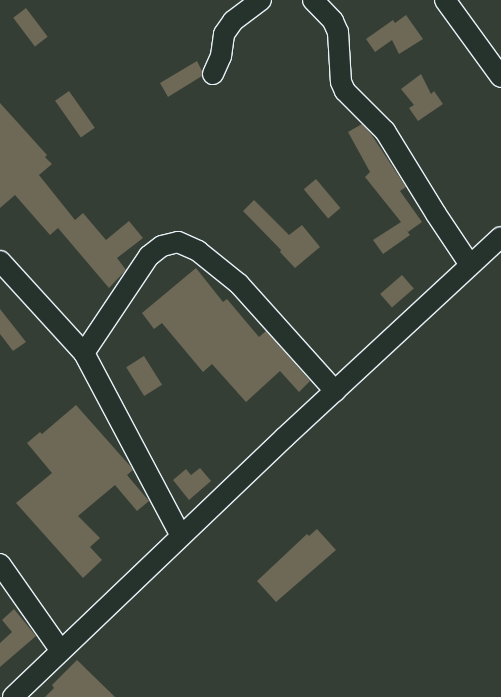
<!DOCTYPE html>
<html>
<head>
<meta charset="utf-8">
<style>
  body { margin:0 }
  #map { position:relative; width:501px; height:697px; overflow:hidden; background:#343e35; font-family:"Architects Daughter",sans-serif }
  div>[style] { position:absolute }
  [style*='--x'] { left:calc(var(--x)*1px); top:calc(var(--y)*1px); width:calc(var(--w)*1px); rotate:calc(var(--a)*1deg) }
  .building>* { inset:0; background:#6d6956; transform-origin:0 0 }
  .roads { filter:drop-shadow(1px 0 #e8f1f8) drop-shadow(-1px 0 #e8f1f8) drop-shadow(0 1px #e8f1f8) drop-shadow(0 -1px #e8f1f8) }
  .minor>* { height:20px; margin:-10px; padding:0 10px; transform-origin:10px; border-radius:10px; background:#26332d }
  span { translate:-50% -50%; white-space:nowrap; text-align:center; line-height:1.15; -webkit-text-stroke:3.5px #26332d; paint-order:stroke }
</style>
</head>
<body>
<div id="map">
  <div class="building">
    <i style="left:26px;top:8px;width:36px;height:16px;rotate:53deg"></i>
    <i style="clip-path:polygon(406px 15px,423px 39px,399px 54px,392px 40px,375px 52px,366px 39px,393px 20px,395px 23px)"></i>
    <i style="clip-path:polygon(197px 61px,202px 71px,202px 76px,168px 97px,160px 83px)"></i>
    <i style="clip-path:polygon(421px 74px,431px 94px,434px 91px,443px 104px,418px 121px,409px 108px,414px 105px,401px 89px)"></i>
    <i style="left:69px;top:91px;width:45px;height:17px;rotate:55deg"></i>
    <i style="clip-path:polygon(0 103px,47px 155px,45px 157px,52px 164px,39px 175px,75px 220px,83px 213px,106px 240px,129px 221px,143px 238px,117px 258px,126px 270px,109px 288px,58px 228px,50px 235px,15px 195px,0 208px)"></i>
    <i style="clip-path:polygon(362px 124px,371px 134px,406px 187px,400px 191px,422px 222px,408px 232px,404px 227px,410px 235px,383px 254px,373px 240px,401px 222px,365px 177px,370px 172px,348px 132px)"></i>
    <i style="left:316px;top:179px;width:38px;height:16px;rotate:50deg"></i>
    <i style="clip-path:polygon(254px 200px,289px 235px,302px 225px,320px 247px,295px 268px,280px 252px,281px 250px,243px 211px)"></i>
    <i style="clip-path:polygon(196px 268px,223px 302px,227px 299px,259px 337px,266px 331px,310px 381px,299px 392px,280px 371px,246px 402px,212px 364px,203px 372px,162px 323px,154px 329px,142px 313px)"></i>
    <i style="left:402px;top:275px;width:18px;height:29px;rotate:49deg"></i>
    <i style="clip-path:polygon(0 309px,26px 342px,13px 351px,0 334px)"></i>
    <i style="left:144px;top:356px;width:34px;height:21px;rotate:58deg"></i>
    <i style="clip-path:polygon(76px 405px,131px 467px,133px 470px,127px 475px,149px 501px,137px 511px,115px 485px,78px 516px,100px 538px,90px 547px,102px 560px,83px 578px,16px 503px,52px 473px,27px 443px,40px 432px,42px 434px)"></i>
    <i style="clip-path:polygon(200px 468px,211px 481px,189px 500px,173px 480px,186px 469px,191px 475px)"></i>
    <i style="clip-path:polygon(317px 529px,336px 550px,276px 602px,257px 581px,307px 534px,309px 536px)"></i>
    <i style="clip-path:polygon(14px 609px,36px 636px,0 667px,0 643px,12px 632px,2px 620px)"></i>
    <i style="clip-path:polygon(77px 660px,115px 697px,45px 697px,54px 688px,52px 685px)"></i>
  </div>
  <div class="roads">
    <div class="minor">
      <i style="--x:313;--y:0;--w:29;--a:46"></i>
      <i style="--x:333;--y:21;--w:12;--a:66"></i>
      <i style="--x:338;--y:32;--w:50;--a:86.6"></i>
      <i style="--x:341;--y:82;--w:10;--a:66"></i>
      <i style="--x:345;--y:91;--w:57;--a:45"></i>
      <i style="--x:385;--y:131;--w:97;--a:58.4"></i>
      <i style="--x:436;--y:214;--w:61;--a:56.3"></i>
      <i style="--x:445;--y:0;--w:95;--a:54"></i>
      <i style="--x:213;--y:74;--w:20;--a:-66"></i>
      <i style="--x:221;--y:56;--w:22;--a:-82"></i>
      <i style="--x:224;--y:34;--w:16;--a:-55"></i>
      <i style="--x:233;--y:21;--w:35;--a:-37"></i>
      <i style="--x:0;--y:261;--w:125;--a:47.6"></i>
      <i style="--x:84;--y:353;--w:207;--a:62.1"></i>
      <i style="--x:84;--y:353;--w:117;--a:-56.2"></i>
      <i style="--x:149;--y:256;--w:16;--a:-38"></i>
      <i style="--x:162;--y:246;--w:16;--a:-14"></i>
      <i style="--x:178;--y:242;--w:22;--a:24"></i>
      <i style="--x:198;--y:251;--w:53;--a:38.8"></i>
      <i style="--x:239;--y:284;--w:144;--a:48.1"></i>
      <i style="--x:0;--y:564;--w:106;--a:55"></i>
      <i style="--x:13;--y:697;--w:376;--a:-43.7"></i>
      <i style="--x:285;--y:437;--w:294;--a:-42.8"></i>
    </div>
  </div>
</div>
</body>
</html>
